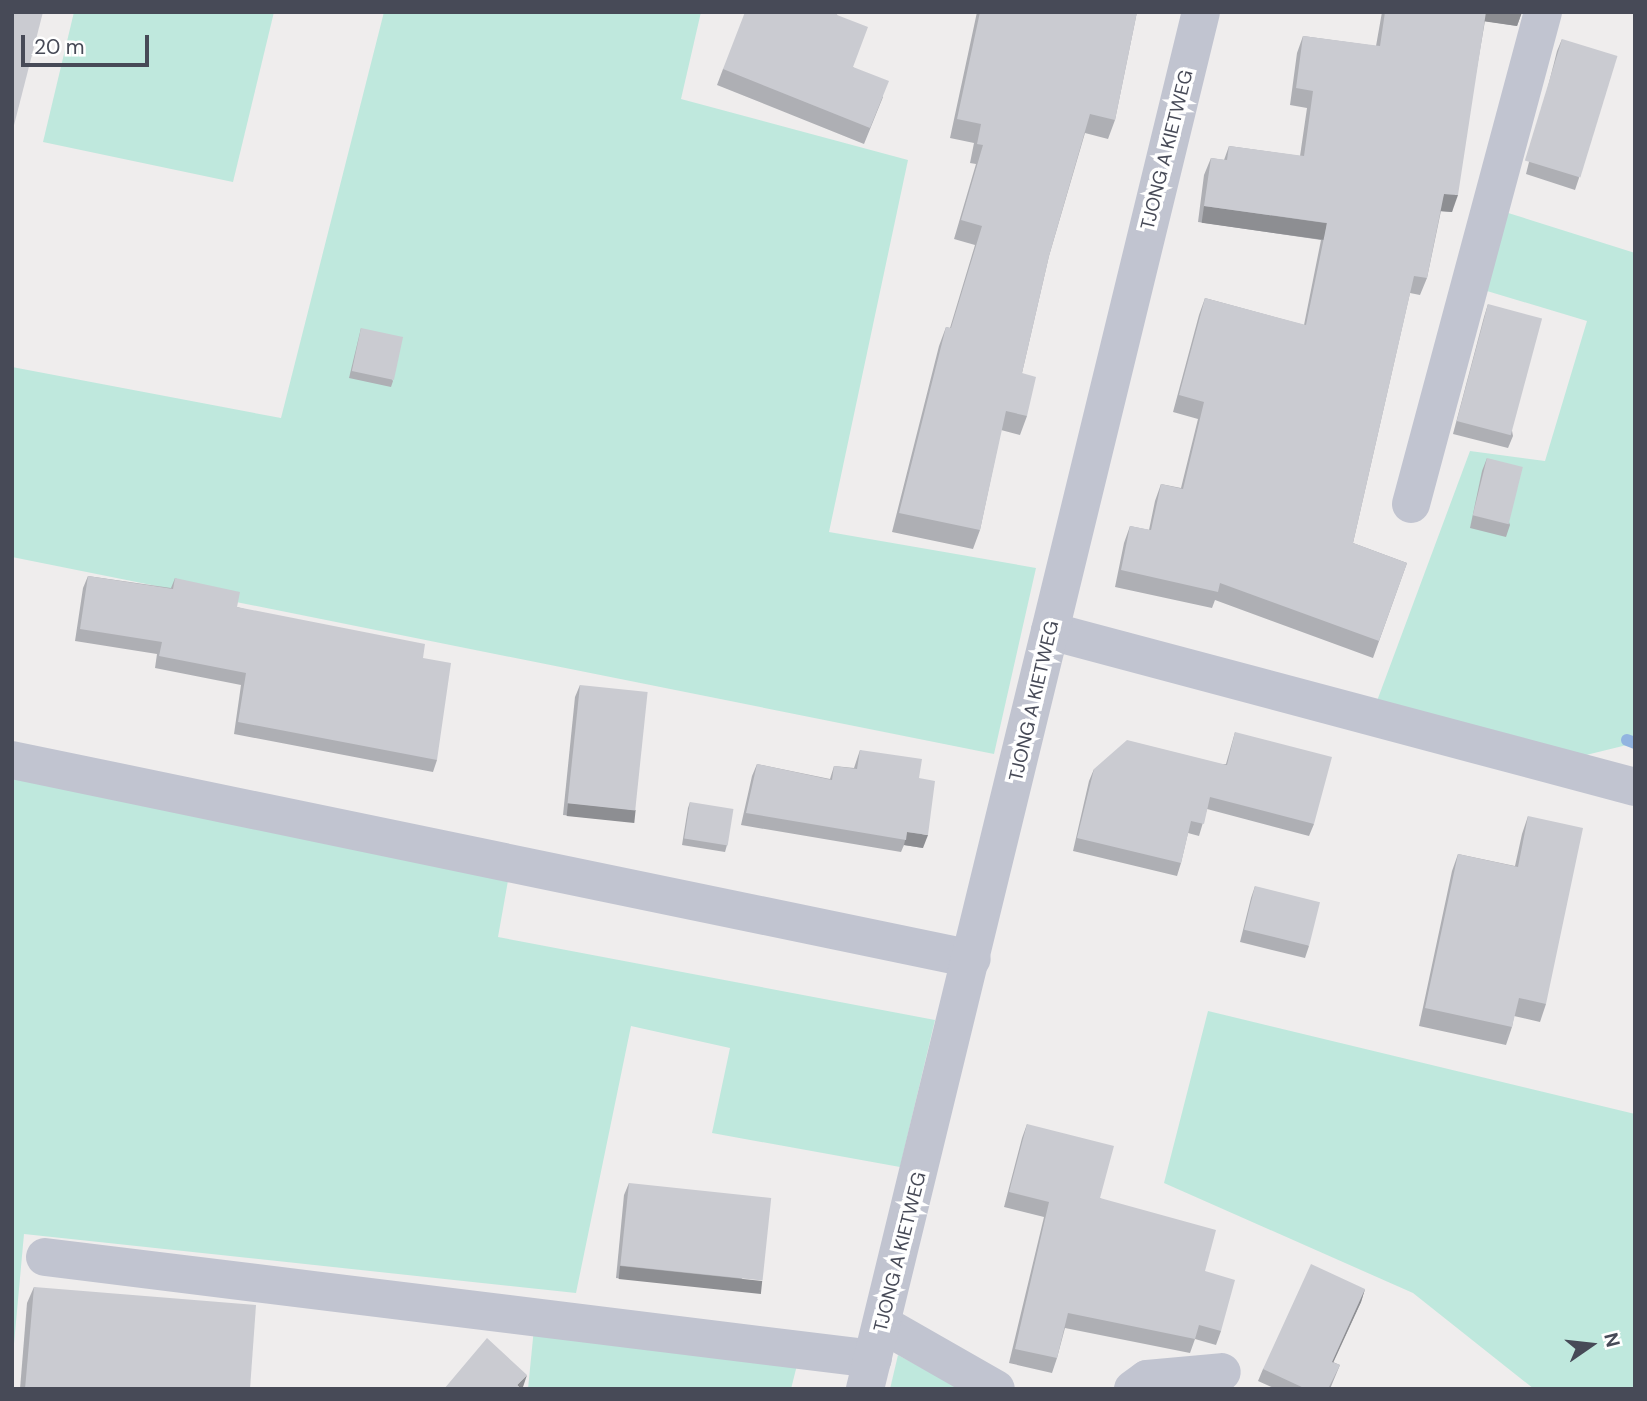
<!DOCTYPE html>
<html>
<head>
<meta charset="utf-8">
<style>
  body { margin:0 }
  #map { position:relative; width:1647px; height:1401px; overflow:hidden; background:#efeded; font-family:"DM Sans",sans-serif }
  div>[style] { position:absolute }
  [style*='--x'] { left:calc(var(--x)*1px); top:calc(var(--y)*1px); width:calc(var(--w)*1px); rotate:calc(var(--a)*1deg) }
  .green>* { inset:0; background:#bfe8dd }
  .stream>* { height:12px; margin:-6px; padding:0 6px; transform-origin:6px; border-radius:6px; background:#92b4e0 }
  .minor>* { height:38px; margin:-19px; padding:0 19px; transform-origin:19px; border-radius:19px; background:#c1c4d0 }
  .wall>* { inset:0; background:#aeafb4 }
  .shaded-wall>* { inset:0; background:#8d8e92; transform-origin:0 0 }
  .building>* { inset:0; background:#cacbd1; transform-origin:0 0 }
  span { translate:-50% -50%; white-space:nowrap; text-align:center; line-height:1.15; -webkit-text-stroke:7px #fff; paint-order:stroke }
  .street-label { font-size:19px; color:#474a57 }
  .frame { position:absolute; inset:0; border:14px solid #474a57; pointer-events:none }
  .north { position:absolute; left:1556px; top:1310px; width:70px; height:70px; -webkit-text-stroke:5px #fff; paint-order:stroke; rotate:76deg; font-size:19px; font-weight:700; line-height:28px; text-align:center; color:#474a57 }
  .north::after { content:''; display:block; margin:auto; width:24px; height:32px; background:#474a57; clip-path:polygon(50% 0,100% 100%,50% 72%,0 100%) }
  .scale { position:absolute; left:21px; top:35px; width:128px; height:32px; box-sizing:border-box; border:4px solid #474a57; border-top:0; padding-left:9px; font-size:21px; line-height:24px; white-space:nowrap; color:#474a57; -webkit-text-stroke:5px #fff; paint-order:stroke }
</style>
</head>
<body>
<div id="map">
  <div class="green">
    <i style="clip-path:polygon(74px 12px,274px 12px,233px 182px,43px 142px)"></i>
    <i style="clip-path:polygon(384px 12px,701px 12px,681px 99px,908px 160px,829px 532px,1036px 568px,994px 754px,12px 557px,12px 367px,281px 418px)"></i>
    <i style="clip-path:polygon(1505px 212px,1635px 253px,1635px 743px,1582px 756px,1374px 709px,1470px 451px,1545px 461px,1587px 321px,1487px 291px)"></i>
    <i style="clip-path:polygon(12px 772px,509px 875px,498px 937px,935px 1020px,900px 1167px,712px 1133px,730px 1048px,631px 1026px,576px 1293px,24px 1234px,12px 1366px)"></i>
    <i style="clip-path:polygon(1208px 1011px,1635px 1114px,1635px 1389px,1534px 1389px,1413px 1293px,1164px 1183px)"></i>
    <i style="clip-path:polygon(534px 1328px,797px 1365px,791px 1389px,528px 1389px)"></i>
    <i style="clip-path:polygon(898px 1355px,961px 1389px,890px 1389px)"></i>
  </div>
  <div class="stream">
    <i style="--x:1627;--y:740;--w:9;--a:21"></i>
  </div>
  <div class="minor">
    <i style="--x:1411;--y:504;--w:509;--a:-74.98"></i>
    <i style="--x:1050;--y:631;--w:605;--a:14.93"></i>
    <i style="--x:12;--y:760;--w:980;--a:11.71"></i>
    <i style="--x:45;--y:1257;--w:834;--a:7.02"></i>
    <i style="--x:882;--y:1324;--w:131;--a:29.7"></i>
    <i style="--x:865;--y:1389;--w:1417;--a:-76.29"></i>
    <i style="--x:1133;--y:1389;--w:17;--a:-36"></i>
    <i style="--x:1147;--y:1379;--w:75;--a:-5.3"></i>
  </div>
  <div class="wall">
    <i style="clip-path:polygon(977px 12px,1137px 12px,1115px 120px,1108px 139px,1085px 133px,1049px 256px,1022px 373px,1027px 416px,1020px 435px,1001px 430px,980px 530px,973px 549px,892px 532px,939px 346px,946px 327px,950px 328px,975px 245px,954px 239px,976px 164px,970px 163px,974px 143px,950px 138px)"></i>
    <i style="clip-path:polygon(1382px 12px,1522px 12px,1517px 26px,1485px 21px,1452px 212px,1441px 211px,1427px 278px,1420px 295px,1410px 293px,1353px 543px,1407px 563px,1373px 658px,1215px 600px,1212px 608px,1115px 587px,1124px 543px,1130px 526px,1149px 530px,1155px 501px,1161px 484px,1181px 488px,1198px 419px,1173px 412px,1199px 315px,1205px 298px,1304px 325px,1321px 240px,1198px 222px,1204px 175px,1211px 158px,1224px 160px,1229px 146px,1300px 156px,1307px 108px,1290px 105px,1297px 53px,1303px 36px,1376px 46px)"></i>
    <i style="clip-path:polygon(837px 15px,853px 67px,883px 97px,864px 144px,717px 85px,723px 69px)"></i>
    <i style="clip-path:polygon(1562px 39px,1579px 178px,1575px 190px,1526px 174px,1557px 51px)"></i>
    <i style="clip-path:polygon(1488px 304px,1513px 436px,1508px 448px,1453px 434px,1484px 317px)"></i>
    <i style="clip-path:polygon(361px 328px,393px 381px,391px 387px,349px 378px)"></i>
    <i style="clip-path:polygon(1487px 458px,1510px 525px,1506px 537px,1470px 528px,1482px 471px)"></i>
    <i style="clip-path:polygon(88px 576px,171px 588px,175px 578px,237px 607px,423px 658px,437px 760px,433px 772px,234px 734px,241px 685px,155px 668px,157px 654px,75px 641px,83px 588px)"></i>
    <i style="clip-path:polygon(580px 685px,632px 822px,563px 815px,575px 697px)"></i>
    <i style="clip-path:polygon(1235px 732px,1314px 824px,1309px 836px,1207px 809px,1199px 836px,1188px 833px,1181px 863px,1177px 876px,1073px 851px,1089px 781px,1094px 769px,1226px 764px)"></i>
    <i style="clip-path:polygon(860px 750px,919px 778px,923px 848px,904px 845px,901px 852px,741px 825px,752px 776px,757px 764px,830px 779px,834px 766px,854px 768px)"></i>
    <i style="clip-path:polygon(690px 802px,727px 845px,725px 852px,682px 845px,688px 808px)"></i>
    <i style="clip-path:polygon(1528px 816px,1546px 1004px,1540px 1022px,1514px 1016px,1512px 1027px,1506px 1045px,1419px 1026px,1452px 871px,1458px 854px,1515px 866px,1522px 834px)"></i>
    <i style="clip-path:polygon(1255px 886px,1309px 946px,1305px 958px,1240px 942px,1251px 898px)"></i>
    <i style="clip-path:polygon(1027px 1124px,1100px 1198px,1205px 1271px,1221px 1331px,1216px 1345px,1195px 1339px,1190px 1353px,1065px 1328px,1057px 1358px,1052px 1373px,1009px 1363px,1044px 1217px,1004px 1207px,1022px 1138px)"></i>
    <i style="clip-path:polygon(629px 1183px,758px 1292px,616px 1278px,624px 1195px)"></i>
    <i style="clip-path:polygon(34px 1287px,250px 1389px,20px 1389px,27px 1303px)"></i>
    <i style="clip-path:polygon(1365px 1289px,1361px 1302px,1333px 1362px,1340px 1365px,1330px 1389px,1276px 1389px,1258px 1381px,1263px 1369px)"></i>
  </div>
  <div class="shaded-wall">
    <i style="clip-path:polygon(1485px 12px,1522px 12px,1517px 26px,1482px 21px)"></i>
    <i style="clip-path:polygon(1444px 194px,1458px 195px,1452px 212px,1438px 211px)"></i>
    <i style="left:1204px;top:206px;width:124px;height:17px;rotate:8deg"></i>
    <i style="left:568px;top:803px;width:68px;height:13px;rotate:6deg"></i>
    <i style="clip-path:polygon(907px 832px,928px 835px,923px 848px,904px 845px)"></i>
    <i style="left:620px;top:1266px;width:143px;height:13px;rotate:6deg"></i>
    <i style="clip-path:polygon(1365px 1289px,1361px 1302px,1328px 1374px,1332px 1362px)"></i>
    <i style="clip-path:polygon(527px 1375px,523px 1387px,521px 1389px,517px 1385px)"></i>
  </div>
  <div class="building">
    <i style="clip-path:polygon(12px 12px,43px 12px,12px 133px)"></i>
    <i style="clip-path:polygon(745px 12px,838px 12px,837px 15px,868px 27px,853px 67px,889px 81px,870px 128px,723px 69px)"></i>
    <i style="clip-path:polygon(980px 12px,1137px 12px,1115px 120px,1090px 114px,1049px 256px,1022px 373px,1036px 377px,1027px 416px,1006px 411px,980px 530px,899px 513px,946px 327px,951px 328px,982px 226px,961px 220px,983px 145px,977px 144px,981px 124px,957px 119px)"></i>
    <i style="clip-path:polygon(1385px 12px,1486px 12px,1458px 195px,1444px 194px,1427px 278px,1414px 276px,1353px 543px,1407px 563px,1379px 641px,1220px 583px,1218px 592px,1121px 570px,1130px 526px,1151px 530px,1161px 484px,1183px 489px,1204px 402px,1179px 395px,1205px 298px,1306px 325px,1327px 223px,1204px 206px,1211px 158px,1227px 160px,1229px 146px,1304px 156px,1313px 91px,1296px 88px,1303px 36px,1380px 46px)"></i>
    <i style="left:1562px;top:39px;width:58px;height:127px;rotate:17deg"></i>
    <i style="left:1488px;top:304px;width:56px;height:121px;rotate:15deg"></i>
    <i style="left:361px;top:328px;width:43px;height:44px;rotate:12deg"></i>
    <i style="left:1487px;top:458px;width:37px;height:59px;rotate:14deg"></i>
    <i style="clip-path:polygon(88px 576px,173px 589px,175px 578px,240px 592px,237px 607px,425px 644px,423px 658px,451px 663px,437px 760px,238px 722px,246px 673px,159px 656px,162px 642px,80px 629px)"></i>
    <i style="clip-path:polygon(12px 606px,14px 606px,12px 624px)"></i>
    <i style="left:580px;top:685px;width:68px;height:119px;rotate:6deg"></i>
    <i style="clip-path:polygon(1235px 732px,1332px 757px,1314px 824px,1210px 797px,1204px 824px,1191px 821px,1181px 863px,1077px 838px,1094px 769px,1127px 740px,1227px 765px)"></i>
    <i style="clip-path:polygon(860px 750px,922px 759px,919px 778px,935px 781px,928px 835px,907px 832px,906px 840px,746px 813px,757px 764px,832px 780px,834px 766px,857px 769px)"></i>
    <i style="left:690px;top:802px;width:44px;height:37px;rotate:9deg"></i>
    <i style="clip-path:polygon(1528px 816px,1583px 828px,1546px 1004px,1519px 998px,1512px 1027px,1425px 1008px,1458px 854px,1518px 867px)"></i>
    <i style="left:1255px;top:886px;width:67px;height:45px;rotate:14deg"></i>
    <i style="clip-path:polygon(1027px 1124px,1114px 1146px,1100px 1198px,1216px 1230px,1205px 1271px,1235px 1280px,1221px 1331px,1199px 1325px,1195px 1339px,1068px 1313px,1057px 1358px,1015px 1349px,1049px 1202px,1009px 1192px)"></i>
    <i style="left:629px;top:1183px;width:143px;height:83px;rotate:6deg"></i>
    <i style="clip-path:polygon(1311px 1264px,1365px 1289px,1332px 1362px,1340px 1365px,1328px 1389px,1306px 1389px,1263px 1369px)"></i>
    <i style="clip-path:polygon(34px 1287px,256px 1305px,250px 1389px,25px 1389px)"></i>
    <i style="clip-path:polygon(487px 1338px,527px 1375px,517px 1385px,521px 1389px,444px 1389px)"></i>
  </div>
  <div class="street-label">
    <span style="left:1167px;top:150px;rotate:-76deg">TJONG A KIETWEG</span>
    <span style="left:1034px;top:701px;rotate:-77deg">TJONG A KIETWEG</span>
    <span style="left:900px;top:1252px;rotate:-76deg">TJONG A KIETWEG</span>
  </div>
  <div class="frame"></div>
  <div class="north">N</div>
  <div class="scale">20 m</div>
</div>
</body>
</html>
